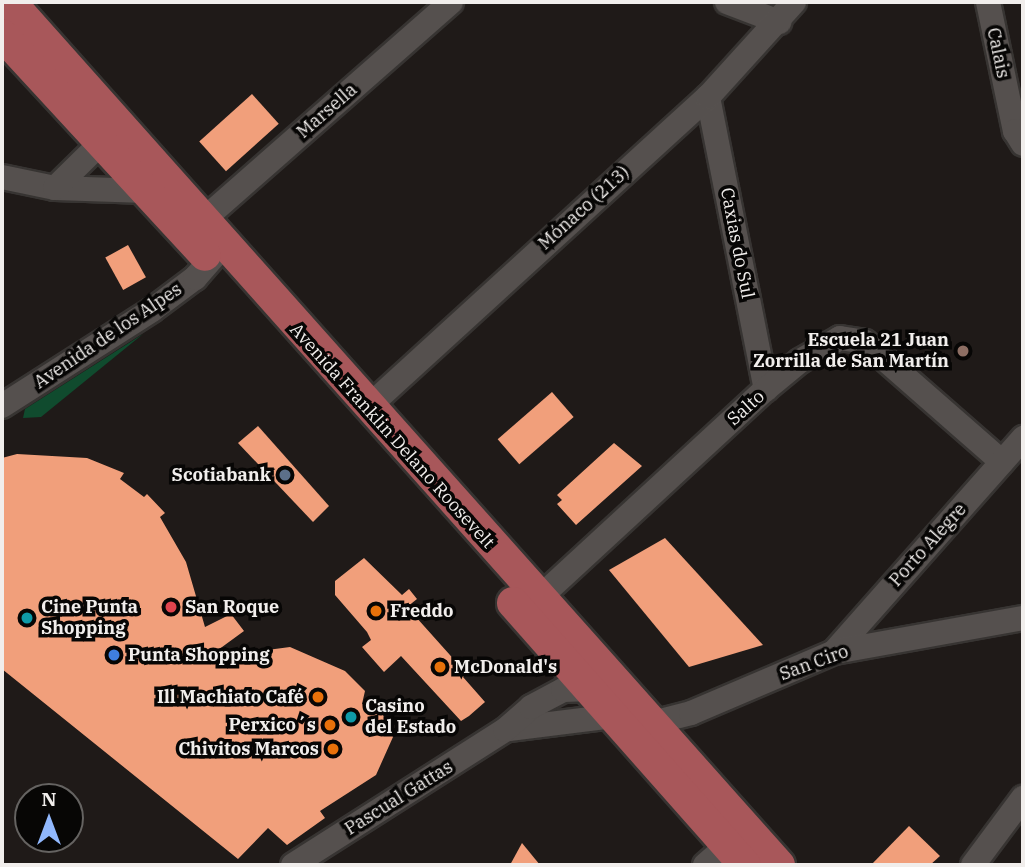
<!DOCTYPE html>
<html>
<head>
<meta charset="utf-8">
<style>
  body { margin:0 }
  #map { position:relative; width:1025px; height:867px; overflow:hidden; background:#1f1a18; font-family:"IBM Plex Serif",serif }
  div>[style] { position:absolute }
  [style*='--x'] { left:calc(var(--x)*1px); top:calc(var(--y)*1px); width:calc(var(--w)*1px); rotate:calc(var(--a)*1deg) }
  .green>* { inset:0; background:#104b2e }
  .building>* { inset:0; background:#f19f7b; transform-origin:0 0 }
  .roads { filter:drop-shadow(2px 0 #373432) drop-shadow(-2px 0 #373432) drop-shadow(0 2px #373432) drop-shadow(0 -2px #373432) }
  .minor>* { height:24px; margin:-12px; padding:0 12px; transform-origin:12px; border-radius:12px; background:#55504e }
  .major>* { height:32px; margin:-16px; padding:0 16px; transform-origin:16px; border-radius:16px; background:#a8575a }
  .dots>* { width:19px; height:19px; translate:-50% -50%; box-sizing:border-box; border:4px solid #070605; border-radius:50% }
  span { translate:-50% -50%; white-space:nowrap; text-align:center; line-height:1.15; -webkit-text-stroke:7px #070605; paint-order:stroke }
  .street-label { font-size:18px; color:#f1eeec }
  .poi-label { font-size:18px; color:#f1eeec; font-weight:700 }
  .right { translate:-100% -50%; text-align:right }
  .left { translate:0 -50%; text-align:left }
  .frame { position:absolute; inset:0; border:4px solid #f1eeec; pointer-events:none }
  .north { position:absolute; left:14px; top:783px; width:70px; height:70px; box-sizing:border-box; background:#070605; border:2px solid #656361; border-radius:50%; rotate:0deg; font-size:19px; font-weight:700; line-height:28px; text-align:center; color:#f1eeec }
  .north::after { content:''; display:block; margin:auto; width:24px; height:32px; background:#91b8fd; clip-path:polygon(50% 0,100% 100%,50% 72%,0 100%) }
</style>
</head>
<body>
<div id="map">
  <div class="green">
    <i style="clip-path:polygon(143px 334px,41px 417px,23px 418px,25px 409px)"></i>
  </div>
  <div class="building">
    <i style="left:252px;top:94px;width:40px;height:71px;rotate:48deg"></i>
    <i style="left:128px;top:245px;width:37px;height:26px;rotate:61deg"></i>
    <i style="left:552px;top:392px;width:33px;height:72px;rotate:49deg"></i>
    <i style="clip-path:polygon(258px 426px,329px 506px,313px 522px,238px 443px)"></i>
    <i style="clip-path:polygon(614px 443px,642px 466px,576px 525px,557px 504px,562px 500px,557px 495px)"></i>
    <i style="clip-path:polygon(17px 454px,87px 458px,124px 473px,120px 479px,144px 497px,147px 494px,165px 513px,160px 517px,186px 562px,205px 627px,231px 614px,244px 631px,207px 658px,290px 647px,345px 671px,365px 691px,362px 704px,383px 715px,393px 737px,376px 775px,320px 811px,325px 818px,287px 845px,268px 828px,238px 859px,2px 669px,2px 458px)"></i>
    <i style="clip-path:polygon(665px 538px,763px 645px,689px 667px,609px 570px)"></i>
    <i style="clip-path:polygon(364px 558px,402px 595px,409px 589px,417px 599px,407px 607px,458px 664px,463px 660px,471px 670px,463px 677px,485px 702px,469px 716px,461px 721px,401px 656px,384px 672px,362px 647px,371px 640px,367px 632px,335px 595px,335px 581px)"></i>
    <i style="clip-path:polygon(909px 826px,940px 856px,930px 865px,871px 865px)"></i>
    <i style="clip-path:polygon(522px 843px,540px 865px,510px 865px)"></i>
  </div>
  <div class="roads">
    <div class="minor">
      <i style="--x:727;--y:2;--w:56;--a:21"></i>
      <i style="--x:988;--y:2;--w:132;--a:78.2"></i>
      <i style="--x:1015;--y:131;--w:15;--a:58"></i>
      <i style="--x:708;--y:97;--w:298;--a:78.8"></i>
      <i style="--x:2;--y:177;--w:54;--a:11.7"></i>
      <i style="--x:55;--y:188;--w:91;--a:1.9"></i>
      <i style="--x:55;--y:188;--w:63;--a:-44.4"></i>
      <i style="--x:203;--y:220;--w:330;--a:-41.3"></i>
      <i style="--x:2;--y:406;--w:178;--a:-32.6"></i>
      <i style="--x:152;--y:310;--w:54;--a:-36.7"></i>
      <i style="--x:195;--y:278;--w:43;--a:-48.8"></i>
      <i style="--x:367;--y:408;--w:462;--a:-42.4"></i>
      <i style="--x:708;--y:97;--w:128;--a:-47.8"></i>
      <i style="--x:537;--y:600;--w:311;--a:-42.7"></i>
      <i style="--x:766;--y:389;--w:44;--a:-39.5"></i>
      <i style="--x:800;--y:361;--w:46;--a:-29.9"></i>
      <i style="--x:840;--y:338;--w:25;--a:9"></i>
      <i style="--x:865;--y:342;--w:182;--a:41.2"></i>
      <i style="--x:834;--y:652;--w:286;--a:-48.5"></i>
      <i style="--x:652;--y:723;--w:40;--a:-14.4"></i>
      <i style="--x:691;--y:713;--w:155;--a:-23.1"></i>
      <i style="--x:834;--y:652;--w:192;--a:-10.2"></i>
      <i style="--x:509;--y:729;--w:105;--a:-7.1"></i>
      <i style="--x:293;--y:865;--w:251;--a:-32.5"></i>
      <i style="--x:505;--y:730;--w:35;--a:-41"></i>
      <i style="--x:531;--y:707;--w:36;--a:-28"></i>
      <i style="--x:563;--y:690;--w:37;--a:-2"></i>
      <i style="--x:705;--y:865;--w:30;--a:-41"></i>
      <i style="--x:973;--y:865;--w:84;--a:-53.3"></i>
    </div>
    <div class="major">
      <i style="--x:10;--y:2;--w:1156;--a:48.3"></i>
      <i style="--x:2;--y:35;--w:299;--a:47.3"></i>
      <i style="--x:513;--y:603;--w:350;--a:48.5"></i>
    </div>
  </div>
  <div class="dots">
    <i style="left:963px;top:351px;background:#8d6e63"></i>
    <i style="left:285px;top:475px;background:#5c6f8a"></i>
    <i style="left:171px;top:607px;background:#e0444e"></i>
    <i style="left:376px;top:611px;background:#e8710a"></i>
    <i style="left:27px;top:618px;background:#0f9aa8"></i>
    <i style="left:114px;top:655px;background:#3f7fe0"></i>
    <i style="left:440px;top:667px;background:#e8710a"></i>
    <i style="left:318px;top:697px;background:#e8710a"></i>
    <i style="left:351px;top:717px;background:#0f9aa8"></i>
    <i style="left:330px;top:725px;background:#e8710a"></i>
    <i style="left:333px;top:749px;background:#e8710a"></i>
  </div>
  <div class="street-label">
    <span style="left:998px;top:53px;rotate:78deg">Calais</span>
    <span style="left:327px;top:111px;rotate:-41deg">Marsella</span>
    <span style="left:584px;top:208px;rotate:-42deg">Mónaco (213)</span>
    <span style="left:737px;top:243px;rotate:79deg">Caxias do Sul</span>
    <span style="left:108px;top:336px;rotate:-34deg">Avenida de los Alpes</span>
    <span style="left:746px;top:408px;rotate:-42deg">Salto</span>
    <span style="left:392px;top:436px;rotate:48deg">Avenida Franklin Delano Roosevelt</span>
    <span style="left:928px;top:545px;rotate:-48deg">Porto Alegre</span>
    <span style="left:814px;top:663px;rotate:-20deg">San Ciro</span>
    <span style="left:399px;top:798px;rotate:-32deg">Pascual Gattas</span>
  </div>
  <div class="poi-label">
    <span class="right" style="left:949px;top:351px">Escuela 21 Juan<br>Zorrilla de San Martín</span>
    <span class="right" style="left:271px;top:475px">Scotiabank</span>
    <span class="left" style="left:185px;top:607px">San Roque</span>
    <span class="left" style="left:41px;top:618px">Cine Punta<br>Shopping</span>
    <span class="left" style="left:390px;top:611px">Freddo</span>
    <span class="left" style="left:128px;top:655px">Punta Shopping</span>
    <span class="left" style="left:454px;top:667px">McDonald's</span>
    <span class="right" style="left:304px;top:697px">Ill Machiato Café</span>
    <span class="left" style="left:365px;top:717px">Casino<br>del Estado</span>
    <span class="right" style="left:316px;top:725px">Perxico´s</span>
    <span class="right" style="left:319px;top:749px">Chivitos Marcos</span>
  </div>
  <div class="frame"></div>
  <div class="north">N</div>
</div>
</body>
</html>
